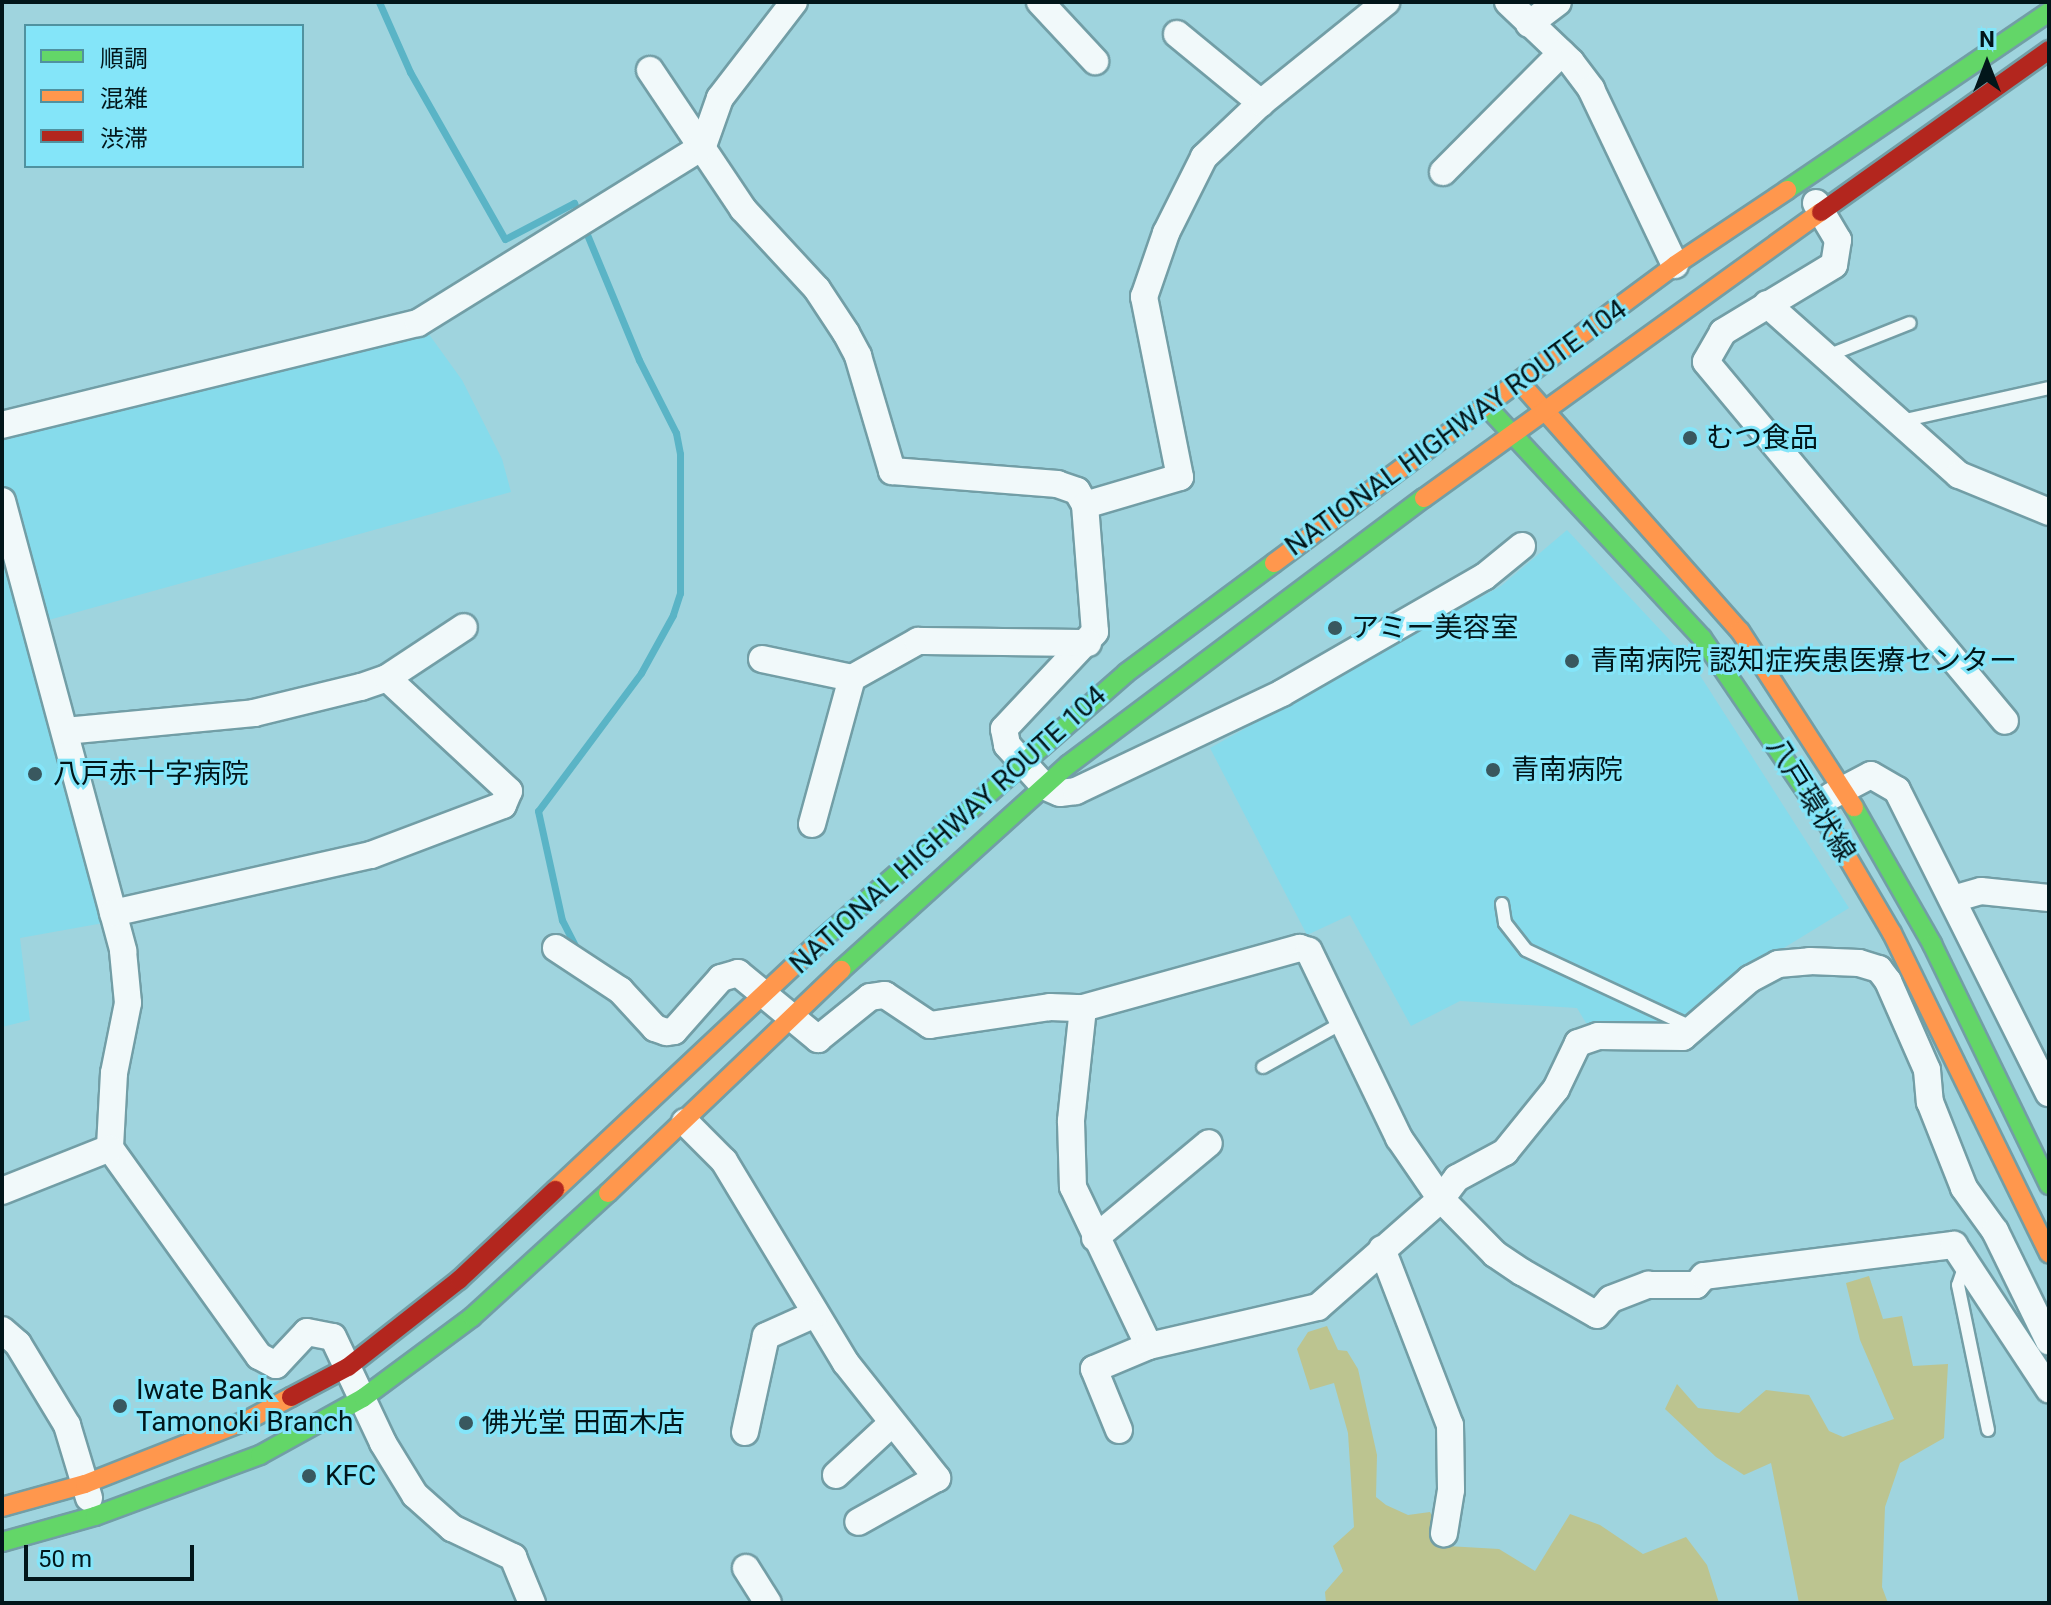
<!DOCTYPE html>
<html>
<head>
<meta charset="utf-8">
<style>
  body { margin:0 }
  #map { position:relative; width:2051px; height:1605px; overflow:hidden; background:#9fd4de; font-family:Roboto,"Noto Sans JP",sans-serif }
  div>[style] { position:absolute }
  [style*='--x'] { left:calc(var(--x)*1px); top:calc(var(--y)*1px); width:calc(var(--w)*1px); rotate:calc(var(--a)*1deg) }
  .built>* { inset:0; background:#86dbeb }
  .green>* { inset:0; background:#bcc490 }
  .stream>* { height:7px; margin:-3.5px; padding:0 3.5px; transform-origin:3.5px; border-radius:3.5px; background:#5ab4c6 }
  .roads { filter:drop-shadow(2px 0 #729ea6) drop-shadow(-2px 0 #729ea6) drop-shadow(0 2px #729ea6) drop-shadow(0 -2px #729ea6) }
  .lane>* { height:12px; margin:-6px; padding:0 6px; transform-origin:6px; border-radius:6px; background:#f1f9fa }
  .street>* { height:26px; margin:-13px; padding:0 13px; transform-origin:13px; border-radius:13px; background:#f1f9fa }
  .fast>* { height:18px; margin:-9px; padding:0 9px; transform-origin:9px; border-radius:9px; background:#63d668 }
  .slow>* { height:18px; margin:-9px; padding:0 9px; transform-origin:9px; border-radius:9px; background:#ff974d }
  .jam>* { height:18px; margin:-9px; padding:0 9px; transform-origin:9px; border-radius:9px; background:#b3261e }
  .dots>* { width:22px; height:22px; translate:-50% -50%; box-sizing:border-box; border:4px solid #84e5f9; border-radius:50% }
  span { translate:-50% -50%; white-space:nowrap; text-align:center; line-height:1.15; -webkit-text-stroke:6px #84e5f9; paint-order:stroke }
  .street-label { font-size:28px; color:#02161a }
  .poi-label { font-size:28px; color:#02161a }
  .left { translate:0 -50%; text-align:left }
  .frame { position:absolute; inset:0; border:4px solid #02161a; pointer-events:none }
  .legend { position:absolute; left:24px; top:24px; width:280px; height:144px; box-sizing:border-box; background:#84e5f9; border:2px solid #5092a0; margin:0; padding:10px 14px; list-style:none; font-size:24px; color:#02161a }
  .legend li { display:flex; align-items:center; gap:16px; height:40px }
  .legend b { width:40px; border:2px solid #5092a0 }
  .north { position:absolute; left:1947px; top:24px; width:80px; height:80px; -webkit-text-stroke:6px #84e5f9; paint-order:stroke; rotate:0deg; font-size:22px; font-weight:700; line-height:32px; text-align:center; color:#02161a }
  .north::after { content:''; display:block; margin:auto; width:28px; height:36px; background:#02161a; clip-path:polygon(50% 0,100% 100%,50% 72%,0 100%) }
  .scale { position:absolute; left:24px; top:1545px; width:170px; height:36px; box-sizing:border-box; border:4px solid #02161a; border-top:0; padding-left:10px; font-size:24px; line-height:28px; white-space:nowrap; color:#02161a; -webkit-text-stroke:6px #84e5f9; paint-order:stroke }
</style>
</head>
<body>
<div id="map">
  <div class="built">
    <i style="clip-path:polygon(423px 326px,462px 380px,502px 459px,511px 492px,27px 626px,109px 922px,20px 938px,30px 1020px,2px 1027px,2px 436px)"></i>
    <i style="clip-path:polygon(1567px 530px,1694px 666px,1849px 908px,1743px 973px,1676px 1027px,1586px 1023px,1577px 1008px,1460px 1001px,1411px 1026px,1350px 915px,1307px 935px,1210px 748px,1501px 586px)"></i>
  </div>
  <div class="green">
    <i style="clip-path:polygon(1869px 1276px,1883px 1319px,1902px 1316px,1913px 1366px,1948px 1364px,1944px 1438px,1900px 1463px,1885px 1507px,1882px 1587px,1888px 1603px,1799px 1603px,1771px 1463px,1744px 1475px,1716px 1457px,1665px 1409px,1677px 1384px,1698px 1408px,1739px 1413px,1766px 1390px,1809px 1395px,1829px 1431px,1843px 1437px,1894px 1419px,1860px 1340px,1846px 1283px)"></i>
    <i style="clip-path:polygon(1327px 1326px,1338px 1350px,1347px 1351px,1358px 1369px,1377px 1455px,1376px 1497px,1386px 1505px,1408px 1515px,1430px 1512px,1447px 1546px,1499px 1549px,1535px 1571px,1570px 1514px,1600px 1525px,1643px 1554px,1686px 1537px,1707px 1565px,1719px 1603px,1326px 1603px,1325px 1592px,1343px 1571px,1333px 1546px,1354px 1527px,1348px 1433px,1334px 1383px,1310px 1390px,1297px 1349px,1308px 1332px)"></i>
  </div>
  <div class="stream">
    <i style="--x:379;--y:2;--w:77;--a:66.1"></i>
    <i style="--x:410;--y:72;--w:192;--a:60.4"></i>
    <i style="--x:505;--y:239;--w:78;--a:-27.6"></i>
    <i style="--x:574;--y:203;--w:170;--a:67.5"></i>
    <i style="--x:639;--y:360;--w:82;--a:63.1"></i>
    <i style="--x:676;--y:433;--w:21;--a:79"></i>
    <i style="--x:680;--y:454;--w:139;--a:90"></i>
    <i style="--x:680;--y:593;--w:23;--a:108"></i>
    <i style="--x:673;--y:615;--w:66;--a:118.9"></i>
    <i style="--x:641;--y:673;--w:172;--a:126.7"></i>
    <i style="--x:538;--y:811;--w:112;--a:77.6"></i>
    <i style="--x:562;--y:920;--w:33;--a:63"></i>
  </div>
  <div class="roads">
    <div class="lane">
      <i style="--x:1827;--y:356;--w:89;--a:-21.7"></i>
      <i style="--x:1901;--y:421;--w:152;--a:-12.6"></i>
      <i style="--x:1502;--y:904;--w:19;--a:81"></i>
      <i style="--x:1505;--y:923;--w:34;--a:52"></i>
      <i style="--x:1526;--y:950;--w:184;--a:25"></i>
      <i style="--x:1263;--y:1067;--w:93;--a:-29.1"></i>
      <i style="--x:1966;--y:1262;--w:24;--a:109"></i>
      <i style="--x:1958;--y:1285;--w:148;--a:78.3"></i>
    </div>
    <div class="street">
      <i style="--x:1040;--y:2;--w:81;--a:47"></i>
      <i style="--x:1508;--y:2;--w:87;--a:43.6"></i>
      <i style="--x:1571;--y:62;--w:34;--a:53"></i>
      <i style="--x:1591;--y:89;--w:195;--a:64.5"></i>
      <i style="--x:1529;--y:24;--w:36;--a:-37"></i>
      <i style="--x:1177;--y:34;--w:109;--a:39.4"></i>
      <i style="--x:650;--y:70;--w:167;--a:56.2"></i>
      <i style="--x:743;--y:209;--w:109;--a:47.2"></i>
      <i style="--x:817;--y:289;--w:53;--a:56.6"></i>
      <i style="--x:846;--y:333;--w:26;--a:62"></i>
      <i style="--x:858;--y:356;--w:120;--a:73.5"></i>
      <i style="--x:892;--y:471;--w:166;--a:4.5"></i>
      <i style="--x:1057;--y:484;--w:21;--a:19"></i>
      <i style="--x:1077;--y:491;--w:16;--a:60"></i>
      <i style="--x:1085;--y:505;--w:127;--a:85.5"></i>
      <i style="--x:1095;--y:632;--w:133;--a:133.2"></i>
      <i style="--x:1004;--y:729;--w:16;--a:79"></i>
      <i style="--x:1007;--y:745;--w:55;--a:47.9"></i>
      <i style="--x:1044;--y:786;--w:17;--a:24"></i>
      <i style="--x:1060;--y:793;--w:16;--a:-7"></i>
      <i style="--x:1076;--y:791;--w:228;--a:-25.4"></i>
      <i style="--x:1282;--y:693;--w:233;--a:-29.9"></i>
      <i style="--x:1484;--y:577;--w:49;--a:-39.2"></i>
      <i style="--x:1443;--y:172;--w:168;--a:-45.2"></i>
      <i style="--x:1816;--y:203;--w:43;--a:59.3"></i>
      <i style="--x:1838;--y:240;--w:25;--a:99"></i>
      <i style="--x:1834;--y:265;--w:130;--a:148.9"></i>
      <i style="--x:1723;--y:332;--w:34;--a:120"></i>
      <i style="--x:1706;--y:362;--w:467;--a:50.2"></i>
      <i style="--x:1767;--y:304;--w:257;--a:41.7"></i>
      <i style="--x:1959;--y:475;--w:97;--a:22.3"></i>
      <i style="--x:2;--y:425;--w:428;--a:-13.8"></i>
      <i style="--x:418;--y:323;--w:335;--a:-31.8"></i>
      <i style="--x:703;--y:146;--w:51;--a:-70.5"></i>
      <i style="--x:720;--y:98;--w:121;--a:-52.4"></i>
      <i style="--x:2;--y:501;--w:466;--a:74.9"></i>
      <i style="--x:123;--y:951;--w:52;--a:84.5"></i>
      <i style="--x:128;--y:1003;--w:71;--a:101.3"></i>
      <i style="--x:114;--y:1073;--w:75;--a:93.1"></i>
      <i style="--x:110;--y:1148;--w:256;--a:54.4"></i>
      <i style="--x:259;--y:1356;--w:19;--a:28"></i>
      <i style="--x:276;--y:1365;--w:45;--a:-46.8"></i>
      <i style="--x:307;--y:1332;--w:26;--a:11"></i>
      <i style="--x:333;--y:1337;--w:117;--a:64.7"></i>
      <i style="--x:383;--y:1443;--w:61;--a:58.4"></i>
      <i style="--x:415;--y:1495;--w:50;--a:41.7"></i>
      <i style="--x:452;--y:1528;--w:68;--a:25.4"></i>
      <i style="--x:513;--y:1557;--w:50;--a:67.6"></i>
      <i style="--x:1085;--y:505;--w:99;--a:-16.4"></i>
      <i style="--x:1180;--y:477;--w:184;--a:-101.3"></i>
      <i style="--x:1144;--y:297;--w:68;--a:-71"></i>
      <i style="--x:1166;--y:233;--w:85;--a:-63.4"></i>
      <i style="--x:1204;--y:157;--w:79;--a:-43.5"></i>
      <i style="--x:1261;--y:103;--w:161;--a:-38.9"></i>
      <i style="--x:762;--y:659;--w:92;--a:11.9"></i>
      <i style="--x:65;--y:731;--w:190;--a:-5.4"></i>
      <i style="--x:254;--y:713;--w:110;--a:-13.7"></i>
      <i style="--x:361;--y:687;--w:28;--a:-19"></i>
      <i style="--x:387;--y:678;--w:92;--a:-33.5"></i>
      <i style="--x:1831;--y:796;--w:45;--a:-27.7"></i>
      <i style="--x:1871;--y:775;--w:30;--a:30"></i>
      <i style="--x:1897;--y:790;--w:339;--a:63.4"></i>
      <i style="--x:812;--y:824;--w:151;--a:-74.7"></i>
      <i style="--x:852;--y:678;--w:76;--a:-29.3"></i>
      <i style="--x:918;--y:641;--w:170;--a:0.7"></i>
      <i style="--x:1953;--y:899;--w:29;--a:-16"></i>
      <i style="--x:1981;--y:891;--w:68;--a:5.9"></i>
      <i style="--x:113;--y:913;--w:264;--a:-12.7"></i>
      <i style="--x:371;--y:855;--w:141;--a:-20.7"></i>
      <i style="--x:503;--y:805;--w:15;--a:-67"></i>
      <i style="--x:509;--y:791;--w:166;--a:-137.2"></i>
      <i style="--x:556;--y:948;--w:77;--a:33.3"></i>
      <i style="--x:620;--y:990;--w:52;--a:47.4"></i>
      <i style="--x:655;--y:1028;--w:12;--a:20"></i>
      <i style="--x:666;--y:1032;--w:8;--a:-7"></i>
      <i style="--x:674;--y:1031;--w:71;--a:-48.4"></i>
      <i style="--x:721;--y:978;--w:18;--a:-16"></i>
      <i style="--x:738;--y:973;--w:104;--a:39.5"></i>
      <i style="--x:818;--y:1039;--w:67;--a:-38.9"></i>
      <i style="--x:870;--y:997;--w:15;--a:-8"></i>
      <i style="--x:885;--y:995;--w:54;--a:33.7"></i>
      <i style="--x:930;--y:1025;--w:121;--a:-8.5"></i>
      <i style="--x:1050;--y:1007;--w:33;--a:2"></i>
      <i style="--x:1083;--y:1008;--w:225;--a:-15.5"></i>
      <i style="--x:1300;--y:948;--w:9;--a:18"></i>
      <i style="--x:1309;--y:951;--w:208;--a:64.3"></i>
      <i style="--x:1399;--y:1138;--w:74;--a:55.5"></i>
      <i style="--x:1441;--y:1199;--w:77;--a:45.5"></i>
      <i style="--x:1495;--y:1254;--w:32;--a:34"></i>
      <i style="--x:1522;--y:1272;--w:86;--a:29.8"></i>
      <i style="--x:1597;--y:1315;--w:21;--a:-49"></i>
      <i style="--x:1611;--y:1299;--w:40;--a:-21"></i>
      <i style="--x:1648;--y:1285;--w:48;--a:0"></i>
      <i style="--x:1696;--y:1285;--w:12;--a:-48"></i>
      <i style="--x:1704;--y:1276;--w:252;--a:-7.1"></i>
      <i style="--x:1954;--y:1245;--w:173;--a:56.6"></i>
      <i style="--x:1083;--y:1008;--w:114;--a:96.1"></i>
      <i style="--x:1071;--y:1121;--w:66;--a:88.3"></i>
      <i style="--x:1073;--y:1187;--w:176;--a:64.5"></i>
      <i style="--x:685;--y:1122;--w:55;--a:45"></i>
      <i style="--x:724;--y:1161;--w:236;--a:58.9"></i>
      <i style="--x:846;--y:1363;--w:147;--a:51.6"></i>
      <i style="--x:937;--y:1478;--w:90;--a:150.9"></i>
      <i style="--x:2;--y:1191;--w:116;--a:-21.7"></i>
      <i style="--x:1095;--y:1238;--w:148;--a:-39.8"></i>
      <i style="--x:1382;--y:1249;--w:189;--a:68.9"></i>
      <i style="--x:1450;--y:1425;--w:65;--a:89.1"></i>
      <i style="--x:1451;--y:1490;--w:44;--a:99.2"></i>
      <i style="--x:2;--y:1330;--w:21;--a:41"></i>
      <i style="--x:18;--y:1344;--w:95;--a:58.8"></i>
      <i style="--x:67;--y:1425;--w:76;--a:73.2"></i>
      <i style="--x:1119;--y:1430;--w:66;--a:-112.3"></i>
      <i style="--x:1094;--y:1369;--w:60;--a:-22.7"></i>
      <i style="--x:1149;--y:1346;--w:173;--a:-13"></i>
      <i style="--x:1318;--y:1307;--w:164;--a:-41.3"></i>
      <i style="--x:1441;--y:1199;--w:26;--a:-53"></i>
      <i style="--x:1457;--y:1178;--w:55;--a:-28.4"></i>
      <i style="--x:1505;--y:1152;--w:81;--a:-51"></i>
      <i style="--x:1556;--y:1089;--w:51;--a:-64.4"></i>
      <i style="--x:1578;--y:1043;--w:21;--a:-19"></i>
      <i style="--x:1598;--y:1036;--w:85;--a:0.7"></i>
      <i style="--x:1683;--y:1037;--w:89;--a:-40.9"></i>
      <i style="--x:1750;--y:979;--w:32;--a:-28"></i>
      <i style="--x:1778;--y:964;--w:32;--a:-5"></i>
      <i style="--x:1810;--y:961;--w:49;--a:2.3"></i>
      <i style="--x:1859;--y:963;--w:21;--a:17"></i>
      <i style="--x:1879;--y:969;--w:15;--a:53"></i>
      <i style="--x:1888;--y:981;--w:97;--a:66.3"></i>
      <i style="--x:1927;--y:1070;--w:32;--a:85"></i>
      <i style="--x:1930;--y:1102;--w:92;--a:68.4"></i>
      <i style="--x:1964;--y:1188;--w:53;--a:54.2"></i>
      <i style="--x:1995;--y:1231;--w:123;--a:63.9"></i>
      <i style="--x:745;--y:1432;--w:98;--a:-77.7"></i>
      <i style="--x:766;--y:1336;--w:54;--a:-24.2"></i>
      <i style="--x:836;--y:1475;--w:74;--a:-42.8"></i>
      <i style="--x:746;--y:1568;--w:41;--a:57.8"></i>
    </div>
    <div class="fast">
      <i style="--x:1787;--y:190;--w:317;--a:-34.2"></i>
      <i style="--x:1490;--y:410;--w:311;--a:47.1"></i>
      <i style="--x:1702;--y:638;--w:219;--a:55.8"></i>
      <i style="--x:1854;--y:807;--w:158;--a:60.3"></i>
      <i style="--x:1932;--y:944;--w:268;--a:64.1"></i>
      <i style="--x:819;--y:942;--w:408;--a:-41.2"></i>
      <i style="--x:1126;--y:673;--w:184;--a:-36.6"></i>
      <i style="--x:841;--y:970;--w:306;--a:-42.1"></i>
      <i style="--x:1068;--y:765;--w:445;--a:-36.9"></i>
      <i style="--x:2;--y:1542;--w:97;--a:-15.6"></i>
      <i style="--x:95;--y:1516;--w:176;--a:-20.3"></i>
      <i style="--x:260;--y:1455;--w:118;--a:-29"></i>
      <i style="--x:363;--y:1398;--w:136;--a:-36.6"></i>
      <i style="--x:472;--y:1317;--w:184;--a:-42.4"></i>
    </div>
    <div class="slow">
      <i style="--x:1523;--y:386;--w:327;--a:48.5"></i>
      <i style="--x:1740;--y:631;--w:210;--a:57.1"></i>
      <i style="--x:1424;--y:498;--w:489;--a:-35.8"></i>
      <i style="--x:1274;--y:563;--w:500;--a:-36.6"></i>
      <i style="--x:1675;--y:265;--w:135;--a:-33.8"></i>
      <i style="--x:1825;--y:819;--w:132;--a:59.6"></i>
      <i style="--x:1892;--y:933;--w:357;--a:63.9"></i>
      <i style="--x:555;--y:1190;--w:362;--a:-43.2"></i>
      <i style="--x:608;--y:1193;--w:323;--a:-43.7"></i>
      <i style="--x:2;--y:1507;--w:86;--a:-15.5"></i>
      <i style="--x:85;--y:1484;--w:177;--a:-21.5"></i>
      <i style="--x:250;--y:1419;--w:47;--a:-28.2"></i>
    </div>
    <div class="jam">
      <i style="--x:1821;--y:212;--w:280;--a:-35.4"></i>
      <i style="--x:291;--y:1397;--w:64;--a:-27.8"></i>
      <i style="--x:348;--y:1367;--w:141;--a:-38.1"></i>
      <i style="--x:459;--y:1280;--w:132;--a:-43.2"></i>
    </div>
  </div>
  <div class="dots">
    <i style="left:1690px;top:438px;background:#39585f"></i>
    <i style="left:1335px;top:628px;background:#39585f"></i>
    <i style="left:1572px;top:661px;background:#39585f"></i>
    <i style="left:1493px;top:770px;background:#39585f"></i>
    <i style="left:35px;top:774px;background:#39585f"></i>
    <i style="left:120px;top:1406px;background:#39585f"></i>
    <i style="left:466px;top:1423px;background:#39585f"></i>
    <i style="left:309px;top:1476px;background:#39585f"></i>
  </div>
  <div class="street-label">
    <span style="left:1456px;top:428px;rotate:-36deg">NATIONAL HIGHWAY ROUTE 104</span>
    <span style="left:1811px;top:800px;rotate:58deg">八戸環状線</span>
    <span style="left:948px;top:830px;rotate:-42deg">NATIONAL HIGHWAY ROUTE 104</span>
  </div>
  <div class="poi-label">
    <span class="left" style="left:1706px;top:438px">むつ食品</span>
    <span class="left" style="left:1351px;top:628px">アミー美容室</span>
    <span class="left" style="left:1590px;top:661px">青南病院 認知症疾患医療センター</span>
    <span class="left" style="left:1511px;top:770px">青南病院</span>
    <span class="left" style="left:53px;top:774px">八戸赤十字病院</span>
    <span class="left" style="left:136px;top:1406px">Iwate Bank<br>Tamonoki Branch</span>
    <span class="left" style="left:482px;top:1423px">佛光堂 田面木店</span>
    <span class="left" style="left:325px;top:1476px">KFC</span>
  </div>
  <div class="frame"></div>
  <ul class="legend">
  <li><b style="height:10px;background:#63d668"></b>順調</li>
  <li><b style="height:10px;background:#ff974d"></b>混雑</li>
  <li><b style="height:10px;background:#b3261e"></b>渋滞</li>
  </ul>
  <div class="north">N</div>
  <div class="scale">50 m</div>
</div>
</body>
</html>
